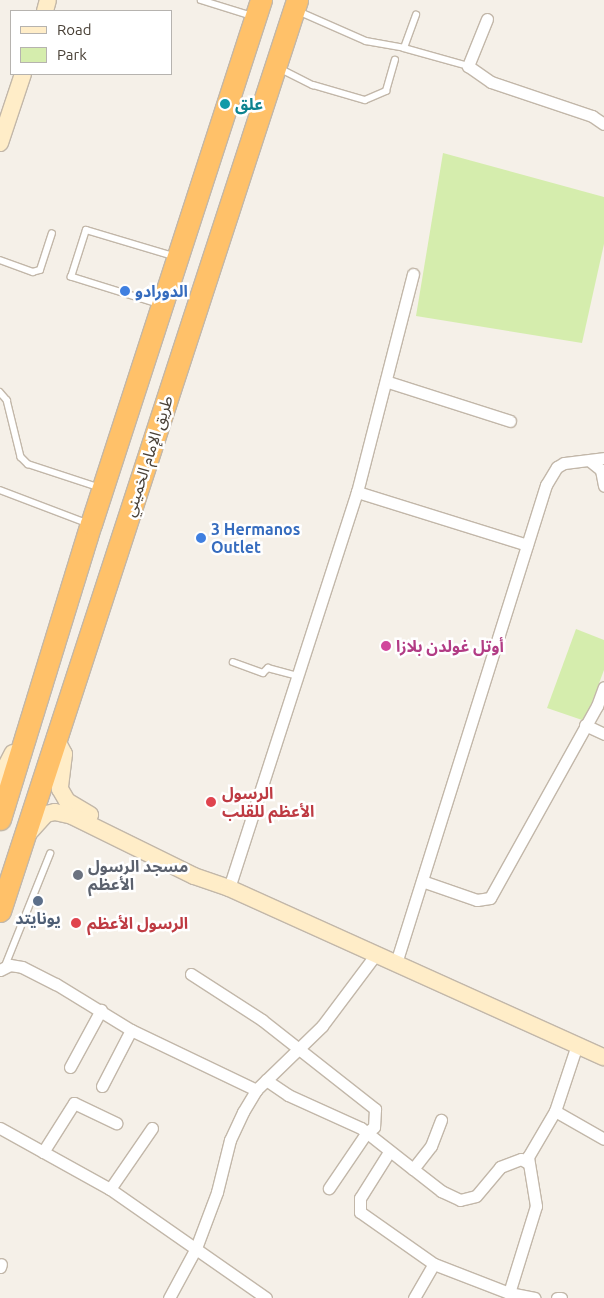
<!DOCTYPE html>
<html>
<head>
<meta charset="utf-8">
<style>
  body { margin:0 }
  #map { position:relative; width:604px; height:1298px; overflow:hidden; background:#f5f0e8; font-family:Ubuntu,"Noto Sans Arabic",sans-serif }
  div>[style] { position:absolute }
  [style*='--x'] { left:calc(var(--x)*1px); top:calc(var(--y)*1px); width:calc(var(--w)*1px); rotate:calc(var(--a)*1deg) }
  .green>* { inset:0; background:#d5edad }
  .roads { filter:drop-shadow(1px 0 #c2b7a9) drop-shadow(-1px 0 #c2b7a9) drop-shadow(0 1px #c2b7a9) drop-shadow(0 -1px #c2b7a9) }
  .lane>* { height:5.5px; margin:-2.75px; padding:0 2.75px; transform-origin:2.75px; border-radius:2.75px; background:#fff }
  .street>* { height:11px; margin:-5.5px; padding:0 5.5px; transform-origin:5.5px; border-radius:5.5px; background:#fff }
  .secondary>* { height:16px; margin:-8px; padding:0 8px; transform-origin:8px; border-radius:8px; background:#ffedc8 }
  .highway>* { height:21px; margin:-10.5px; padding:0 10.5px; transform-origin:10.5px; border-radius:10.5px; background:#ffc169 }
  .dots>* { width:14px; height:14px; translate:-50% -50%; box-sizing:border-box; border:2px solid #fff; border-radius:50% }
  span { translate:-50% -50%; white-space:nowrap; text-align:center; line-height:1.15; -webkit-text-stroke:5px #fff; paint-order:stroke }
  .culture-label { font-size:16px; color:#0d838f; font-weight:700 }
  .left { translate:0 -50%; text-align:left }
  .shop-label { font-size:16px; color:#366cbe; font-weight:700 }
  .street-label { font-size:16px; color:#494036 }
  .hotel-label { font-size:16px; color:#b23c85; font-weight:700 }
  .health-label { font-size:16px; color:#be3a42; font-weight:700 }
  .worship-label { font-size:16px; color:#5b616d; font-weight:700 }
  .service-label { font-size:16px; color:#4e5e75; font-weight:700 }
  .legend { position:absolute; left:10px; top:10px; width:162px; height:65px; box-sizing:border-box; background:#fff; border:1px solid #b6b3af; margin:0; padding:6px 9px; list-style:none; font-size:15px; color:#494036 }
  .legend li { display:flex; align-items:center; gap:10px; height:25px }
  .legend b { width:25px; border:1px solid #b6b3af }
</style>
</head>
<body>
<div id="map">
  <div class="green">
    <i style="clip-path:polygon(443px 153px,604px 197px,604px 244px,582px 343px,416px 316px)"></i>
    <i style="clip-path:polygon(576px 629px,604px 640px,604px 670px,585px 721px,547px 708px)"></i>
  </div>
  <div class="roads">
    <div class="lane">
      <i style="--x:201;--y:0;--w:53;--a:17.4"></i>
      <i style="--x:298;--y:11;--w:74;--a:23.8"></i>
      <i style="--x:366;--y:41;--w:39;--a:10"></i>
      <i style="--x:404;--y:48;--w:66;--a:15.7"></i>
      <i style="--x:404;--y:48;--w:35;--a:-70"></i>
      <i style="--x:279;--y:68;--w:38;--a:27"></i>
      <i style="--x:313;--y:85;--w:54;--a:16.1"></i>
      <i style="--x:365;--y:100;--w:23;--a:-23"></i>
      <i style="--x:386;--y:91;--w:32;--a:-74"></i>
      <i style="--x:0;--y:260;--w:35;--a:20"></i>
      <i style="--x:33;--y:272;--w:7;--a:-16"></i>
      <i style="--x:40;--y:270;--w:38;--a:-72"></i>
      <i style="--x:158;--y:304;--w:91;--a:-162.8"></i>
      <i style="--x:71;--y:277;--w:49;--a:-72.3"></i>
      <i style="--x:86;--y:230;--w:92;--a:16.5"></i>
      <i style="--x:0;--y:392;--w:11;--a:49"></i>
      <i style="--x:7;--y:400;--w:59;--a:76.2"></i>
      <i style="--x:21;--y:457;--w:10;--a:45"></i>
      <i style="--x:28;--y:464;--w:74;--a:18.2"></i>
      <i style="--x:0;--y:490;--w:93;--a:20.8"></i>
      <i style="--x:233;--y:662;--w:32;--a:20"></i>
      <i style="--x:263;--y:673;--w:7;--a:-45"></i>
      <i style="--x:268;--y:668;--w:31;--a:15"></i>
      <i style="--x:5;--y:966;--w:121;--a:-68.1"></i>
    </div>
    <div class="street">
      <i style="--x:487;--y:19;--w:51;--a:112"></i>
      <i style="--x:468;--y:66;--w:28;--a:35"></i>
      <i style="--x:491;--y:82;--w:107;--a:18.6"></i>
      <i style="--x:592;--y:116;--w:14;--a:34"></i>
      <i style="--x:388;--y:382;--w:128;--a:17.7"></i>
      <i style="--x:590;--y:461;--w:14;--a:39"></i>
      <i style="--x:601;--y:470;--w:16;--a:79"></i>
      <i style="--x:357;--y:492;--w:178;--a:17.3"></i>
      <i style="--x:585;--y:725;--w:21;--a:25"></i>
      <i style="--x:422;--y:881;--w:58;--a:19.1"></i>
      <i style="--x:477;--y:900;--w:13;--a:-9"></i>
      <i style="--x:490;--y:898;--w:220;--a:-60.9"></i>
      <i style="--x:597;--y:706;--w:20;--a:-70"></i>
      <i style="--x:229;--y:888;--w:416;--a:-72.1"></i>
      <i style="--x:357;--y:492;--w:225;--a:-75.6"></i>
      <i style="--x:396;--y:963;--w:501;--a:-72.58"></i>
      <i style="--x:546;--y:485;--w:21;--a:-59"></i>
      <i style="--x:557;--y:467;--w:8;--a:-30"></i>
      <i style="--x:564;--y:463;--w:40;--a:-7.1"></i>
      <i style="--x:0;--y:970;--w:11;--a:-27"></i>
      <i style="--x:10;--y:965;--w:12;--a:9"></i>
      <i style="--x:22;--y:967;--w:38;--a:27"></i>
      <i style="--x:56;--y:984;--w:88;--a:31.5"></i>
      <i style="--x:131;--y:1030;--w:139;--a:25.6"></i>
      <i style="--x:191;--y:974;--w:85;--a:32.9"></i>
      <i style="--x:262;--y:1020;--w:144;--a:38.2"></i>
      <i style="--x:375;--y:1109;--w:18;--a:93"></i>
      <i style="--x:374;--y:1127;--w:9;--a:144"></i>
      <i style="--x:367;--y:1132;--w:68;--a:124.2"></i>
      <i style="--x:70;--y:1067;--w:65;--a:-61.5"></i>
      <i style="--x:266;--y:1080;--w:27;--a:34"></i>
      <i style="--x:288;--y:1095;--w:80;--a:24.3"></i>
      <i style="--x:361;--y:1128;--w:66;--a:38.3"></i>
      <i style="--x:413;--y:1169;--w:29;--a:-52"></i>
      <i style="--x:431;--y:1146;--w:28;--a:-69"></i>
      <i style="--x:102;--y:1086;--w:63;--a:-62.6"></i>
      <i style="--x:555;--y:1111;--w:56;--a:29.7"></i>
      <i style="--x:0;--y:1128;--w:126;--a:29"></i>
      <i style="--x:110;--y:1189;--w:190;--a:34.9"></i>
      <i style="--x:43;--y:1152;--w:58;--a:-57.7"></i>
      <i style="--x:74;--y:1103;--w:47;--a:25.5"></i>
      <i style="--x:389;--y:1152;--w:54;--a:122.2"></i>
      <i style="--x:360;--y:1198;--w:14;--a:90"></i>
      <i style="--x:360;--y:1212;--w:90;--a:35.1"></i>
      <i style="--x:413;--y:1169;--w:36;--a:38"></i>
      <i style="--x:441;--y:1191;--w:21;--a:25"></i>
      <i style="--x:460;--y:1200;--w:16;--a:-14"></i>
      <i style="--x:476;--y:1196;--w:38;--a:-50"></i>
      <i style="--x:500;--y:1167;--w:22;--a:-21"></i>
      <i style="--x:521;--y:1159;--w:8;--a:30"></i>
      <i style="--x:110;--y:1189;--w:74;--a:-55.5"></i>
      <i style="--x:0;--y:1267;--w:3;--a:-72"></i>
      <i style="--x:509;--y:1293;--w:91;--a:-72.8"></i>
      <i style="--x:536;--y:1206;--w:50;--a:-99.3"></i>
      <i style="--x:528;--y:1157;--w:53;--a:-59.6"></i>
      <i style="--x:555;--y:1111;--w:70;--a:-71.6"></i>
      <i style="--x:169;--y:1298;--w:57;--a:-61.6"></i>
      <i style="--x:196;--y:1248;--w:60;--a:-69.4"></i>
      <i style="--x:217;--y:1192;--w:54;--a:-76"></i>
      <i style="--x:230;--y:1140;--w:31;--a:-65"></i>
      <i style="--x:243;--y:1112;--w:26;--a:-59"></i>
      <i style="--x:256;--y:1090;--w:92;--a:-44.1"></i>
      <i style="--x:322;--y:1026;--w:90;--a:-53.1"></i>
      <i style="--x:414;--y:1298;--w:39;--a:-60"></i>
      <i style="--x:434;--y:1264;--w:80;--a:21.1"></i>
      <i style="--x:509;--y:1293;--w:26;--a:11"></i>
      <i style="--x:557;--y:1298;--w:4;--a:0"></i>
    </div>
    <div class="secondary">
      <i style="--x:45;--y:11;--w:11;--a:-75"></i>
      <i style="--x:0;--y:143;--w:73;--a:-71.6"></i>
      <i style="--x:55;--y:737;--w:19;--a:62"></i>
      <i style="--x:64;--y:754;--w:35;--a:97"></i>
      <i style="--x:60;--y:789;--w:14;--a:60"></i>
      <i style="--x:67;--y:801;--w:27;--a:31"></i>
      <i style="--x:0;--y:778;--w:28;--a:-63"></i>
      <i style="--x:28;--y:834;--w:27;--a:-48"></i>
      <i style="--x:46;--y:814;--w:9;--a:-13"></i>
      <i style="--x:55;--y:812;--w:17;--a:13"></i>
      <i style="--x:72;--y:816;--w:136;--a:26.2"></i>
      <i style="--x:194;--y:876;--w:37;--a:19"></i>
      <i style="--x:229;--y:888;--w:411;--a:24.3"></i>
    </div>
    <div class="highway">
      <i style="--x:0;--y:819;--w:309;--a:-72.9"></i>
      <i style="--x:91;--y:524;--w:551;--a:-72.03"></i>
      <i style="--x:0;--y:911;--w:958;--a:-71.94"></i>
    </div>
  </div>
  <div class="dots">
    <i style="left:225px;top:104px;background:#0f9aa8"></i>
    <i style="left:125px;top:291px;background:#3f7fe0"></i>
    <i style="left:201px;top:538px;background:#3f7fe0"></i>
    <i style="left:386px;top:646px;background:#d1479c"></i>
    <i style="left:211px;top:802px;background:#e0444e"></i>
    <i style="left:78px;top:875px;background:#6b7280"></i>
    <i style="left:38px;top:901px;background:#5c6f8a"></i>
    <i style="left:76px;top:923px;background:#e0444e"></i>
  </div>
  <div class="culture-label">
    <span class="left" style="left:235px;top:104px">علق</span>
  </div>
  <div class="shop-label">
    <span class="left" style="left:135px;top:291px">الدورادو</span>
    <span class="left" style="left:211px;top:538px">3 Hermanos<br>Outlet</span>
  </div>
  <div class="street-label">
    <span style="left:148px;top:456px;rotate:-72deg">طريق الإمام الخميني</span>
  </div>
  <div class="hotel-label">
    <span class="left" style="left:396px;top:646px">أوتل غولدن بلازا</span>
  </div>
  <div class="health-label">
    <span class="left" style="left:222px;top:802px">الرسول<br>الأعظم للقلب</span>
    <span class="left" style="left:87px;top:923px">الرسول الأعظم</span>
  </div>
  <div class="worship-label">
    <span class="left" style="left:88px;top:875px">مسجد الرسول<br>الأعظم</span>
  </div>
  <div class="service-label">
    <span style="left:38px;top:918px">يونايتد</span>
  </div>
  <ul class="legend">
  <li><b style="height:6px;background:#ffedc8"></b>Road</li>
  <li><b style="height:14px;background:#d5edad"></b>Park</li>
  </ul>
</div>
</body>
</html>
